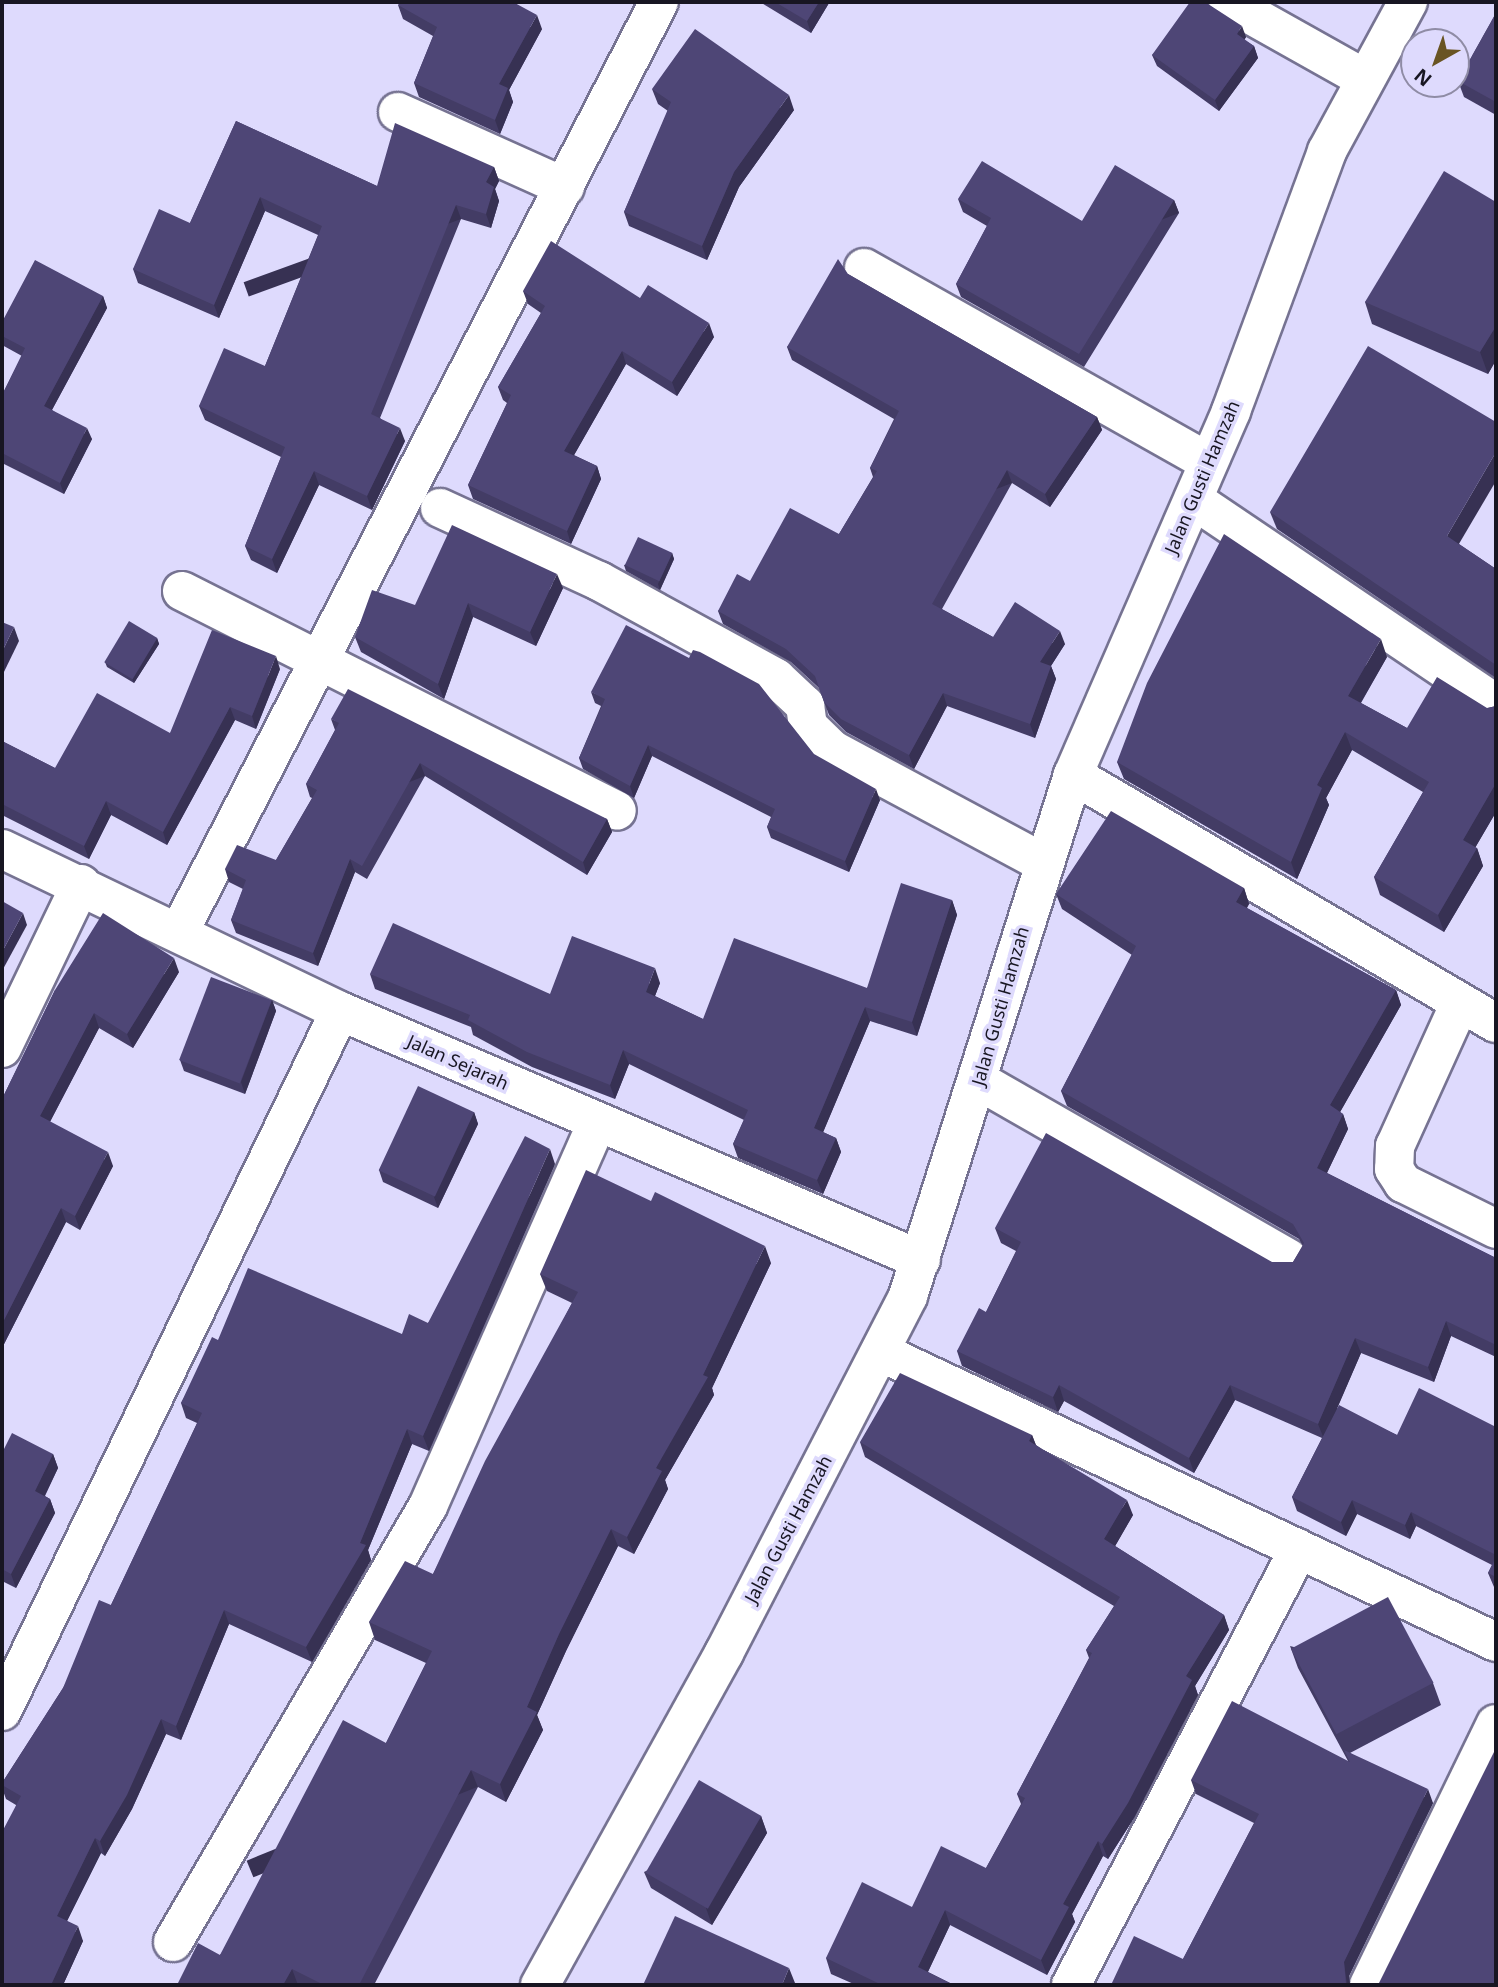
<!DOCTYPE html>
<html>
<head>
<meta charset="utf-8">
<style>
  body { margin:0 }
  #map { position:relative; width:1498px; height:1987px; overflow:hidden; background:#dedafd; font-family:"Noto Sans",sans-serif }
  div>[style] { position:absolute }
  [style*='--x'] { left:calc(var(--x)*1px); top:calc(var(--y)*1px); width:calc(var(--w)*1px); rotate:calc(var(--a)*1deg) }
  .roads { filter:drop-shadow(2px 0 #767392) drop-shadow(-2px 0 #767392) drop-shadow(0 2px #767392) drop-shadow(0 -2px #767392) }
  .minor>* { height:38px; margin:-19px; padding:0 19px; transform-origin:19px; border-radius:19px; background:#fff }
  .wall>* { inset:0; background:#433c65 }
  .shaded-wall>* { inset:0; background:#373153; transform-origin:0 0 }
  .building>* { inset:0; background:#4e4676; transform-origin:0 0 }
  span { translate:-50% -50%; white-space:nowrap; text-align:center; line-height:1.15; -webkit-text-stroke:7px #dedafd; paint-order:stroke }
  .street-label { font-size:18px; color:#181622 }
  .frame { position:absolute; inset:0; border:4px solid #181622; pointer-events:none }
  .north { position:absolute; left:1400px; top:28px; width:70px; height:70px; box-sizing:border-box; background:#dedafd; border:2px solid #8f8ca5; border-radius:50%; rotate:220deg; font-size:19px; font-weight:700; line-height:28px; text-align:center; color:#181622 }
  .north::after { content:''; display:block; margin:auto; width:24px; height:32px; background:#695423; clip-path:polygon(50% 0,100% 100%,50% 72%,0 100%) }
</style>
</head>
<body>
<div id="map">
  <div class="roads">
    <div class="minor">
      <i style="--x:1228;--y:2;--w:157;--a:29.3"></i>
      <i style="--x:398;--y:112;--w:183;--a:24.2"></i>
      <i style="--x:864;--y:268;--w:394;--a:29.4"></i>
      <i style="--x:1194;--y:500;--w:364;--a:34"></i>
      <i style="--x:440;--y:508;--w:175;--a:24.7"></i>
      <i style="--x:599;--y:581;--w:202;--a:28.7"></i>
      <i style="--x:776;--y:678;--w:40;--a:43"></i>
      <i style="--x:805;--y:705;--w:21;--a:82"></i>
      <i style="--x:808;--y:726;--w:35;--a:44"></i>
      <i style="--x:833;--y:750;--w:237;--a:28.2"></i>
      <i style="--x:182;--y:591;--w:487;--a:26.8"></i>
      <i style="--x:1073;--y:775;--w:490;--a:30.4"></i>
      <i style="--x:2;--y:849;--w:375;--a:25.6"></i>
      <i style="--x:340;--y:1011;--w:632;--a:23.2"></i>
      <i style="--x:180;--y:930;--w:1044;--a:-62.7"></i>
      <i style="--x:1460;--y:1003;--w:157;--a:114.4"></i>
      <i style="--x:1395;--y:1146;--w:23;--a:92"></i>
      <i style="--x:1394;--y:1169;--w:17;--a:57"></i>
      <i style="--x:1403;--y:1183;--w:104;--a:26.3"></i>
      <i style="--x:2;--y:1048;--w:182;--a:-64.3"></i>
      <i style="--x:979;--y:1081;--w:356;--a:29.8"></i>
      <i style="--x:880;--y:1352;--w:681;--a:25.21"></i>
      <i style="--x:2;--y:1711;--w:777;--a:-64.23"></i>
      <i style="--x:173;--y:1942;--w:505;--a:-59.68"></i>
      <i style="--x:428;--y:1506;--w:419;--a:-66.2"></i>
      <i style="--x:540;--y:1985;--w:380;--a:-61"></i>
      <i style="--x:724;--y:1653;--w:402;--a:-62.7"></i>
      <i style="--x:908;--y:1296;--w:547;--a:-72.43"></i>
      <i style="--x:1073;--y:775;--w:397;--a:-66.5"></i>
      <i style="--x:1231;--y:411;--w:277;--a:-69.7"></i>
      <i style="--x:1327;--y:151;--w:170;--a:-61.5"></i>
      <i style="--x:1071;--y:1985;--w:492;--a:-62.4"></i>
      <i style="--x:1369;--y:1985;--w:290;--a:-64.1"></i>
    </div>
  </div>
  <div class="wall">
    <i style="clip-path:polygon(760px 2px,828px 2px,829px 3px,811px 33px)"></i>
    <i style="clip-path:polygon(398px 5px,542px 29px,509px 90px,513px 102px,500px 134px,419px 97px,414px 83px,433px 36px,403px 19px)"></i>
    <i style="clip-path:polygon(1209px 5px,1246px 37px,1244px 40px,1254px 46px,1258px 58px,1219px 111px,1157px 66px,1152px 55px)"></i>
    <i style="clip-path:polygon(1496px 13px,1496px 115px,1464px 97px,1458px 81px)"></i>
    <i style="clip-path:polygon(652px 89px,794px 110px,739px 187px,707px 260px,629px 226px,624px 212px,668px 111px,658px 104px)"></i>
    <i style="clip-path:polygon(236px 121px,377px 186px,494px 167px,499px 181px,495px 189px,499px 201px,491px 228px,461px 219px,380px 418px,405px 441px,372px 510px,319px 485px,277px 573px,251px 560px,245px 546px,281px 457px,205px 420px,199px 406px,265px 366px,318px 235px,265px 211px,219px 318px,138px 283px,133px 269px,190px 223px)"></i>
    <i style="clip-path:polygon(958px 199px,1082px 221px,1174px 200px,1179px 213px,1084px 367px,961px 297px,956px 284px,987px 226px,963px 212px)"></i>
    <i style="clip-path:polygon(1496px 202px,1496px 360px,1488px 374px,1372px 324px,1365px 302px)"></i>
    <i style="clip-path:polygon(848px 274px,1097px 417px,1102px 430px,1050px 507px,1012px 483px,942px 609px,993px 637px,1065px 644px,1051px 666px,1056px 679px,1035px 738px,947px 706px,914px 769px,846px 732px,829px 715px,819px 688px,791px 662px,723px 624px,718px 611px,750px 581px,839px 534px,873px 477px,870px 468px,894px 419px,792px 360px,787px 347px)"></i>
    <i style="clip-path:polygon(523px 291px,640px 298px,714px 337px,677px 396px,626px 364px,574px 455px,597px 466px,601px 479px,571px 544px,473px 499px,468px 485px,507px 403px,503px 400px,498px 387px,541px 313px,528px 304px)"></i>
    <i style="clip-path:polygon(103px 296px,107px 308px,52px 410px,92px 439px,64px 494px,2px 463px,2px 395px,22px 356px,2px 345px,2px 322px)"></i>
    <i style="clip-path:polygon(1270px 512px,1459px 544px,1496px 569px,1496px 678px,1277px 529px)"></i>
    <i style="clip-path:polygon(672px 553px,674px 559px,660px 590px,626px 571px,624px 565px)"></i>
    <i style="clip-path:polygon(563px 588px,536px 646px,473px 617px,444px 699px,361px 652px,355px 637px,415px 605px)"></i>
    <i style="clip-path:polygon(157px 638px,159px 644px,134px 683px,107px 667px,105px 662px)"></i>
    <i style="clip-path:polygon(1387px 657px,1361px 703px,1407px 728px,1496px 706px,1496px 812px,1475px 848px,1477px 848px,1483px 866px,1444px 932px,1380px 895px,1374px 877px,1423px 792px,1352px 750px,1326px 798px,1329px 805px,1297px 879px,1124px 779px,1117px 762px)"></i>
    <i style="clip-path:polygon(280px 669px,256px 729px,235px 720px,167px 845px,111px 815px,89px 859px,2px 815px,2px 741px,55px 768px,170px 733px)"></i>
    <i style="clip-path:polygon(591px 692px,880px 800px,849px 872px,771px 838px,767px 827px,771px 817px,652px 756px,634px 798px,583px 769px,579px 758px,601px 706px,595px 703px)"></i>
    <i style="clip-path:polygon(331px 719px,607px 819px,612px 832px,587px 875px,425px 776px,367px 879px,355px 872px,318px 966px,236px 933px,231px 920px,243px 889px,229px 882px,225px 869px,276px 860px,312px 798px,310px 797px,306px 784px,335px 730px)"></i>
    <i style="clip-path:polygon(1244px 888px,1249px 904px,1247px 908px,1396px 990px,1401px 1005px,1340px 1112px,1343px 1114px,1348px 1129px,1327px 1173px,1496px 1258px,1496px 1357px,1451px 1336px,1434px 1382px,1361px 1353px,1337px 1408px,1397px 1435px,1496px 1427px,1496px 1588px,1494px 1587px,1488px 1573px,1492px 1565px,1416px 1526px,1410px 1539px,1357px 1514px,1346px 1536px,1297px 1511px,1292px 1497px,1322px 1438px,1235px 1400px,1194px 1473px,1064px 1401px,1058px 1412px,962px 1366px,957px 1351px,986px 1312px,1016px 1251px,1001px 1243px,995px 1228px,1272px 1262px,1293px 1262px,1303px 1246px,1299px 1239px,1067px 1106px,1061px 1091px,1132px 955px,1062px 909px,1056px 894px)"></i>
    <i style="clip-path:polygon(952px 900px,957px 915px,917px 1036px,870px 1021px,823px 1132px,836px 1138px,841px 1152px,823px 1194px,738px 1158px,733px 1144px,744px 1120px,629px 1064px,615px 1099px,532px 1067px,473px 1035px,471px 1027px,375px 989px,370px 974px,550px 994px,660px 983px,655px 996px,703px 1019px,867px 988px)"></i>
    <i style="clip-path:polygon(179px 972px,133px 1048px,99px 1028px,50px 1122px,113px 1166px,80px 1230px,66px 1222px,2px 1348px,2px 1099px,55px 990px)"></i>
    <i style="clip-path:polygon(272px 1000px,276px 1011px,245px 1094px,184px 1071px,180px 1060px)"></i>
    <i style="clip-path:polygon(474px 1112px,478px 1124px,438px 1208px,383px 1182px,379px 1170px)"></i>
    <i style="clip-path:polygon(555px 1164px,429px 1451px,412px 1444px,368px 1550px,371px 1560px,312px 1662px,229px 1624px,181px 1740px,166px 1734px,132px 1809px,105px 1856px,101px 1853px,67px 1921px,83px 1941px,63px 1985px,2px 1985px,16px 1805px,6px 1799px,2px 1788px,2px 1783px,63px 1688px,111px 1605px,197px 1423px,186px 1418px,181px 1403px,218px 1340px,402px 1334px,428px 1323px)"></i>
    <i style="clip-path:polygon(771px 1263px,712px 1388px,714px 1395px,665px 1480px,668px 1489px,634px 1554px,618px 1546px,566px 1651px,537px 1715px,543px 1730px,506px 1802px,478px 1787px,374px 1985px,177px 1985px,220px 1955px,386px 1743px,426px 1663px,375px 1640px,369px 1622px,433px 1574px,572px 1303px,547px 1291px,540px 1274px)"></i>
    <i style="clip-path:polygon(1032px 1435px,1036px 1445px,1133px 1515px,1115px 1546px,1224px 1615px,1229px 1630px,1195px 1686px,1198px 1695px,1134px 1818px,1108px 1859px,1103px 1856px,1072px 1914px,1075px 1922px,1047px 1975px,950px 1925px,928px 1972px,954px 1985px,856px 1985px,831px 1974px,826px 1958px,912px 1907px,986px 1868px,1021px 1804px,1017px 1794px,1089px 1658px,1086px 1650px,1114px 1606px,865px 1457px,860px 1442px)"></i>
    <i style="clip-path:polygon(2px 1453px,53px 1454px,58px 1468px,45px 1496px,50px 1499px,55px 1513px,16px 1588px,2px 1581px)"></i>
    <i style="clip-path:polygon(1290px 1646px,1433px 1683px,1441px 1705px,1350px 1753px,1433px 1803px,1349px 1976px,1350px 1985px,1111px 1985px,1183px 1959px,1254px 1823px,1196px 1794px,1191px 1780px,1348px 1761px,1298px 1668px)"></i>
    <i style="clip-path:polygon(761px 1816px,767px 1833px,712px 1925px,651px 1888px,644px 1872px)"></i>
  </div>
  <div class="shaded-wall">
    <i style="clip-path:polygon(819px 2px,828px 2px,829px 3px,811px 33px,807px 21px)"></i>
    <i style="clip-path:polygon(537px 15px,542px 29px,509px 90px,513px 102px,500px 134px,495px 120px,499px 84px)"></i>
    <i style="clip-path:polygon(1242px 26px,1246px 37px,1241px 46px,1237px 34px)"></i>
    <i style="clip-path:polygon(1254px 46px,1258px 58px,1219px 111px,1215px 100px)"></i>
    <i style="clip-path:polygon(789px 95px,794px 110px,739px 187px,707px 260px,702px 246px,734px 172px)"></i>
    <i style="clip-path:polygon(494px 167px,499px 181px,495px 189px,499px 201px,491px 228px,486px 214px,486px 182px)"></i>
    <i style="clip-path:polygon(260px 197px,265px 211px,219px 318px,214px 305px)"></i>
    <i style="left:1174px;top:200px;width:14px;height:181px;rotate:69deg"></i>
    <i style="left:456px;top:205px;width:15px;height:226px;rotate:70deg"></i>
    <i style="clip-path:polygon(103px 296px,107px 308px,48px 417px,44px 406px)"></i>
    <i style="clip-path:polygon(709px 323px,714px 337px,677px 396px,672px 382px)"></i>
    <i style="clip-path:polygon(1496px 326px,1496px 360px,1488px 374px,1480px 352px)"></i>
    <i style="clip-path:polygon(622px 351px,626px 364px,569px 464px,564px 451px)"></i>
    <i style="clip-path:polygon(1097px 417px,1102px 430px,1050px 507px,1045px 494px)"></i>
    <i style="clip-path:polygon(87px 428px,92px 439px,64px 494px,60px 483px)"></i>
    <i style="clip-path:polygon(400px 428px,405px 441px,372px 510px,367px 496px)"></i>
    <i style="clip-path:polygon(1496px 452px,1496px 481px,1453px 554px,1447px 536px)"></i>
    <i style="clip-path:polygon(597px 466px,601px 479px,571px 544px,567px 531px)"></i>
    <i style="left:1007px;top:470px;width:14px;height:154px;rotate:69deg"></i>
    <i style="clip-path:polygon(314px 471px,319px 485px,277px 573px,272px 559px)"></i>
    <i style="clip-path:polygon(672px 553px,674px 559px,660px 590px,658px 584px)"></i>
    <i style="clip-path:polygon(557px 574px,563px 588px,536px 646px,530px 632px)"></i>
    <i style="clip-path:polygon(468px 603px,473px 617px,444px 699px,438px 684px)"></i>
    <i style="clip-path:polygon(14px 627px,19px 641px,2px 676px,2px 652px)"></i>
    <i style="clip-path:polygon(1060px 631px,1065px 644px,1045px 675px,1040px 662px)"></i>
    <i style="clip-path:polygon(157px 638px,159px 644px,134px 683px,132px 678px)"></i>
    <i style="clip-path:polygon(1381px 639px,1387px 657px,1354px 714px,1348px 696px)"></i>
    <i style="clip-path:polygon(276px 656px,280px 669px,256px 729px,252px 716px)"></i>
    <i style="clip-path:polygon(1051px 666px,1056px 679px,1035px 738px,1030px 724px)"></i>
    <i style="clip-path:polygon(943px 693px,947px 706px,914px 769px,909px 755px)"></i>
    <i style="clip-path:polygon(230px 707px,235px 720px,167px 845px,163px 832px)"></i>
    <i style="clip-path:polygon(1345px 732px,1352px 750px,1326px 798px,1329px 805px,1297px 879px,1291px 862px,1317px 785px)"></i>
    <i style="clip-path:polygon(648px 745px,652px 756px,634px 798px,630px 786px)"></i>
    <i style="left:420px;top:763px;width:14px;height:118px;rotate:69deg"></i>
    <i style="clip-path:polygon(1496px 783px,1496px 812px,1469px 858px,1463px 840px)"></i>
    <i style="clip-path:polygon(876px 789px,880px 800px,849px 872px,845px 861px)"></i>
    <i style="clip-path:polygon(106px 801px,111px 815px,89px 859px,84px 846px)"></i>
    <i style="clip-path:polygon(607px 819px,612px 832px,587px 875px,583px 862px)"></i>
    <i style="clip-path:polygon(1477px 848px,1483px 866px,1444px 932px,1438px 915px)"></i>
    <i style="clip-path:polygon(350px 859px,355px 872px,318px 966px,313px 953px)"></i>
    <i style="clip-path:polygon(1244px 888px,1249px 904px,1241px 917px,1236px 902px)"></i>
    <i style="clip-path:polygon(952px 900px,957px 915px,917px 1036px,912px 1022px)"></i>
    <i style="clip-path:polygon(23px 913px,27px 925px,2px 971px,2px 952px)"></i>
    <i style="clip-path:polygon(174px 958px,179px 972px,133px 1048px,127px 1034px)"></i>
    <i style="clip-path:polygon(655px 968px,660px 983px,651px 1006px,646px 992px)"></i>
    <i style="clip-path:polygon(1396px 990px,1401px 1005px,1335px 1121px,1330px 1105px)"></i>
    <i style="clip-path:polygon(272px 1000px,276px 1011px,245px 1094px,241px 1082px)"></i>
    <i style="clip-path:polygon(865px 1007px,870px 1021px,819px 1142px,814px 1128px)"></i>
    <i style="clip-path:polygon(94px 1013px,99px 1028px,45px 1131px,40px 1116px)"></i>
    <i style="clip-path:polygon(623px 1050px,629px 1064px,615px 1099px,610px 1085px)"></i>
    <i style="clip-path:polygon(474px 1112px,478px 1124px,438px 1208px,434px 1197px)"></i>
    <i style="clip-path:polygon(1343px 1114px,1348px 1129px,1322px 1183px,1317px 1168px)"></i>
    <i style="clip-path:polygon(836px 1138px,841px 1152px,823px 1194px,817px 1180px)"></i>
    <i style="clip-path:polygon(550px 1149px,555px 1164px,429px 1451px,423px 1436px)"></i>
    <i style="clip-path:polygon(108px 1152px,113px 1166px,80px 1230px,75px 1216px)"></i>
    <i style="clip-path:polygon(61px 1208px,66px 1222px,2px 1348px,2px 1324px)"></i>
    <i style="clip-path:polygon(765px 1246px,771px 1263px,712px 1388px,714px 1395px,665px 1480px,668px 1489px,634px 1554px,627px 1537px,656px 1468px,703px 1375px)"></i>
    <i style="clip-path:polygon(1446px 1321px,1451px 1336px,1434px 1382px,1428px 1367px)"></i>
    <i style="clip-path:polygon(1355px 1338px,1361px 1353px,1324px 1439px,1318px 1424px)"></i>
    <i style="clip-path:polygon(1059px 1385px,1064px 1401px,1058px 1412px,1053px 1397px)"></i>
    <i style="clip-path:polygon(1230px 1385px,1235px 1400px,1194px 1473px,1189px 1458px)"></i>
    <i style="clip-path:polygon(407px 1429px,412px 1444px,368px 1550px,371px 1560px,312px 1662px,306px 1647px,360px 1543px)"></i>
    <i style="clip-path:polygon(1032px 1435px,1038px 1451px,1029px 1441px)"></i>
    <i style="clip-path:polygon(53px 1454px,58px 1468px,40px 1505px,35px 1491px)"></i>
    <i style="clip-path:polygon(50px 1499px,55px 1513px,16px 1588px,11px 1574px)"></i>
    <i style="clip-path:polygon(1127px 1500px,1133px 1515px,1110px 1555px,1104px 1539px)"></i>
    <i style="clip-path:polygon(1352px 1500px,1357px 1514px,1346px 1536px,1341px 1522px)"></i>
    <i style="clip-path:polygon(1411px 1512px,1416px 1526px,1410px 1539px,1405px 1525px)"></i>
    <i style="clip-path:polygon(611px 1529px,618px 1546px,566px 1651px,537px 1715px,543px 1730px,506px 1802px,500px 1784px,527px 1707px,559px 1634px)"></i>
    <i style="clip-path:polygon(224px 1610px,229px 1624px,181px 1740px,176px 1726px)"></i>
    <i style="clip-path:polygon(1224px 1615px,1229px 1630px,1195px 1686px,1198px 1695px,1134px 1818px,1108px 1859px,1102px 1844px,1186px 1676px)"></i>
    <i style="clip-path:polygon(161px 1719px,166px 1734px,132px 1809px,105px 1856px,100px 1841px)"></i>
    <i style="left:471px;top:1770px;width:18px;height:242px;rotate:68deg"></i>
    <i style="clip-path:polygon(1428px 1789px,1433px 1803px,1349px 1976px,1350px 1985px,1347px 1985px,1344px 1962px)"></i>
    <i style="clip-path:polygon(761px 1816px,767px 1833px,712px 1925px,706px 1908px)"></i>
    <i style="clip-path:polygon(95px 1838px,101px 1853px,62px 1931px,57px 1916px)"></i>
    <i style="clip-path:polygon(1098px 1841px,1103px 1856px,1072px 1914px,1075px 1922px,1047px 1975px,1041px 1960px,1063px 1904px)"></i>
    <i style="clip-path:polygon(945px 1910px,950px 1925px,923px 1982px,918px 1967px)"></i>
    <i style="clip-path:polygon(78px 1926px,83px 1941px,63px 1985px,51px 1985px)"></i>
    <i style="clip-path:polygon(789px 1968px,795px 1983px,794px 1985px,782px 1985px)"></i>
    <i style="clip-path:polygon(292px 1969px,298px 1985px,283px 1985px)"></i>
  </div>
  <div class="building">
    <i style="clip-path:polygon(400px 2px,513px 2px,537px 15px,499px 84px,508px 88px,495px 120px,414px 83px,437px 27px,398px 5px)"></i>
    <i style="clip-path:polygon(775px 2px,819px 2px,807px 21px)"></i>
    <i style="clip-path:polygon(1190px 2px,1205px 2px,1242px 26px,1237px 34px,1254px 46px,1215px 100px,1152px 55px)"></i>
    <i style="clip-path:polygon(1496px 13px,1496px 102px,1458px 81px)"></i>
    <i style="clip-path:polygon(695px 29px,789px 95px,734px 172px,702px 246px,624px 212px,671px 102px,652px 89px)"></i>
    <i style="clip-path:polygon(236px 121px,377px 186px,395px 123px,494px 167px,486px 182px,494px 187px,486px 214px,456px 205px,371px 414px,400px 428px,367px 496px,314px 471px,272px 559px,245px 546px,285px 447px,199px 406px,224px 348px,265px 366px,322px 226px,260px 197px,214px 305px,133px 269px,159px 209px,190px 223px)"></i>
    <i style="clip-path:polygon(982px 161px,1082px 221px,1115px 165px,1174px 200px,1079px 354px,956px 284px,991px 218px,958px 199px)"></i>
    <i style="clip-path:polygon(1444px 171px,1496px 202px,1496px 326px,1480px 352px,1365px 302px)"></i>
    <i style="clip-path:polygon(551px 241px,640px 298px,648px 285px,709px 323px,672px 382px,622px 351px,564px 451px,597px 466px,567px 531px,468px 485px,511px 395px,498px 387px,545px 306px,523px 291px)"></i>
    <i style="clip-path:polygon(838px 259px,848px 274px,1097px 417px,1045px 494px,1007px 470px,932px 604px,993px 637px,1015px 602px,1060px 631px,1040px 662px,1051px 666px,1030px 724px,943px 693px,909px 755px,841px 719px,824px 702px,815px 676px,786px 649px,718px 611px,737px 574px,750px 581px,790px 508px,839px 534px,877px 471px,870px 468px,899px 411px,787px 347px)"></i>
    <i style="clip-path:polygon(35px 260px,103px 296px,44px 406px,87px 428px,60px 483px,2px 453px,2px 395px,25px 348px,2px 336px,2px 322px)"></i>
    <i style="clip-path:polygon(1368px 346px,1496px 422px,1496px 452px,1447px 536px,1496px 569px,1496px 665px,1270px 512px)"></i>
    <i style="clip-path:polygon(452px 525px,557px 574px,530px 632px,468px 603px,438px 684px,355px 637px,372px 590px,415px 605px)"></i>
    <i style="clip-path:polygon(1224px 534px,1381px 639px,1348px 696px,1407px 728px,1437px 677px,1487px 708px,1496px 706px,1496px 783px,1463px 840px,1477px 848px,1438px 915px,1374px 877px,1429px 782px,1345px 732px,1317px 785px,1322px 788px,1291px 862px,1117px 762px,1147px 683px)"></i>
    <i style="left:638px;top:537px;width:38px;height:31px;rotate:25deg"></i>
    <i style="left:129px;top:621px;width:33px;height:48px;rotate:31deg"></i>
    <i style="clip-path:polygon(2px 622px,14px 627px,2px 652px)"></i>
    <i style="clip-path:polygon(626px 625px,689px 658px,693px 650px,700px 652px,759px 684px,814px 754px,876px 789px,845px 861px,767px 827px,775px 809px,648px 745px,630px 786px,579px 758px,605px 699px,591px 692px)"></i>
    <i style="clip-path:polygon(212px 630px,276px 656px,252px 716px,230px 707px,163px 832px,106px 801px,84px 846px,2px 804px,2px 741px,55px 768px,97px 693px,170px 733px)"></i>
    <i style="clip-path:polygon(348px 689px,607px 819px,583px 862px,420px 763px,362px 866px,350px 859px,313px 953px,231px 920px,246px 880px,225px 869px,237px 845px,276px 860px,317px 790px,306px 784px,339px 723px,331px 719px)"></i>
    <i style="clip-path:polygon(1111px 811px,1244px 888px,1236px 902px,1396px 990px,1330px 1105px,1343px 1114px,1317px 1168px,1496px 1258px,1496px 1345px,1446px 1321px,1428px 1367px,1355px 1338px,1318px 1424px,1230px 1385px,1189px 1458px,1059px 1385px,1053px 1397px,957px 1351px,979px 1308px,986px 1312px,1021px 1242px,995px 1228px,1046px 1133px,1272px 1262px,1293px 1262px,1304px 1243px,1293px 1224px,1061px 1091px,1136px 946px,1056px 894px)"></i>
    <i style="clip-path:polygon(901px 883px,952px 900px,912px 1022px,865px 1007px,814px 1128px,836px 1138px,817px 1180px,733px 1144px,748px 1110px,623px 1050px,610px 1085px,527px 1052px,468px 1020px,470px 1015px,370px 974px,393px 923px,550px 994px,572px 936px,655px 968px,646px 992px,703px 1019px,734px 938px,867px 988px)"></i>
    <i style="clip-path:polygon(2px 901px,23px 913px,2px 952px)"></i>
    <i style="clip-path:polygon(103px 913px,174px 958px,127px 1034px,94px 1013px,40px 1116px,108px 1152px,75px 1216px,61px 1208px,2px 1324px,2px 1099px,55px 990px)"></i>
    <i style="left:211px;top:977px;width:65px;height:89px;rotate:21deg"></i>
    <i style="left:418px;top:1086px;width:62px;height:93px;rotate:25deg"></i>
    <i style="clip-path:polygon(525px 1136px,550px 1149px,423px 1436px,407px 1429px,360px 1543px,366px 1545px,306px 1647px,224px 1610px,176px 1726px,161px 1719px,127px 1795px,100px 1841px,95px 1838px,57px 1916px,78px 1926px,51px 1985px,2px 1985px,2px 1832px,21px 1796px,2px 1785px,2px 1783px,63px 1688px,99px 1600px,111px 1605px,202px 1413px,181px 1403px,212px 1337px,218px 1340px,248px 1268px,402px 1334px,409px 1314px,428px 1323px)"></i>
    <i style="clip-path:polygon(586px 1170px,651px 1201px,655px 1192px,765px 1246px,703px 1375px,708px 1377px,656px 1468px,662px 1471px,627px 1537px,611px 1529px,559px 1634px,527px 1707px,537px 1712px,500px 1784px,471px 1770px,359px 1985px,324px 1985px,292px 1969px,283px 1985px,177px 1985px,198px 1943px,220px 1955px,343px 1720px,386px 1743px,432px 1651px,369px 1622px,405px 1561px,433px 1574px,485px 1461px,578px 1292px,540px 1274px)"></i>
    <i style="clip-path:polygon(900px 1373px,1032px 1435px,1029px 1441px,1127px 1500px,1104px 1539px,1224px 1615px,1186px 1676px,1192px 1680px,1128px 1803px,1102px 1844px,1098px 1841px,1063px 1904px,1069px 1907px,1041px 1960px,945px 1910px,918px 1967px,954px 1985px,882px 1985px,826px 1958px,862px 1882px,912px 1907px,941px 1846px,986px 1868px,1025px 1798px,1017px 1794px,1092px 1653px,1086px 1650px,1120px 1597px,860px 1442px)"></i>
    <i style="clip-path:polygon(1419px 1388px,1496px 1427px,1496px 1555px,1411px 1512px,1405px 1525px,1352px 1500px,1341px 1522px,1292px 1497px,1339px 1405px,1397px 1435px)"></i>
    <i style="clip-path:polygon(12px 1433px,53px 1454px,35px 1491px,50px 1499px,11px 1574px,2px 1569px,2px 1453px)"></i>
    <i style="clip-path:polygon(1496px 1557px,1496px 1577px,1488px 1573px)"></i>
    <i style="left:1388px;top:1597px;width:97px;height:110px;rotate:62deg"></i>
    <i style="clip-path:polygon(1232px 1701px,1350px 1762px,1344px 1750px,1428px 1789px,1344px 1962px,1346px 1984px,1348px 1985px,1111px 1985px,1134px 1936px,1183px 1959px,1259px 1814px,1191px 1780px)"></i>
    <i style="clip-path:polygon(1496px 1748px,1496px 1985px,1378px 1985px)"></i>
    <i style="left:699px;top:1780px;width:72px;height:107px;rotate:30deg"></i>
    <i style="clip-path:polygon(675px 1916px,789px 1968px,782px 1985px,643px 1985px)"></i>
  </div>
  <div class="street-label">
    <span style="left:1202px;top:477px;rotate:-67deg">Jalan Gusti Hamzah</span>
    <span style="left:1000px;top:1006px;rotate:-74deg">Jalan Gusti Hamzah</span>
    <span style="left:458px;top:1062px;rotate:24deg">Jalan Sejarah</span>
    <span style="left:788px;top:1529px;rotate:-62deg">Jalan Gusti Hamzah</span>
  </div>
  <div class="frame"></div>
  <div class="north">N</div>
</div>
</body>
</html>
